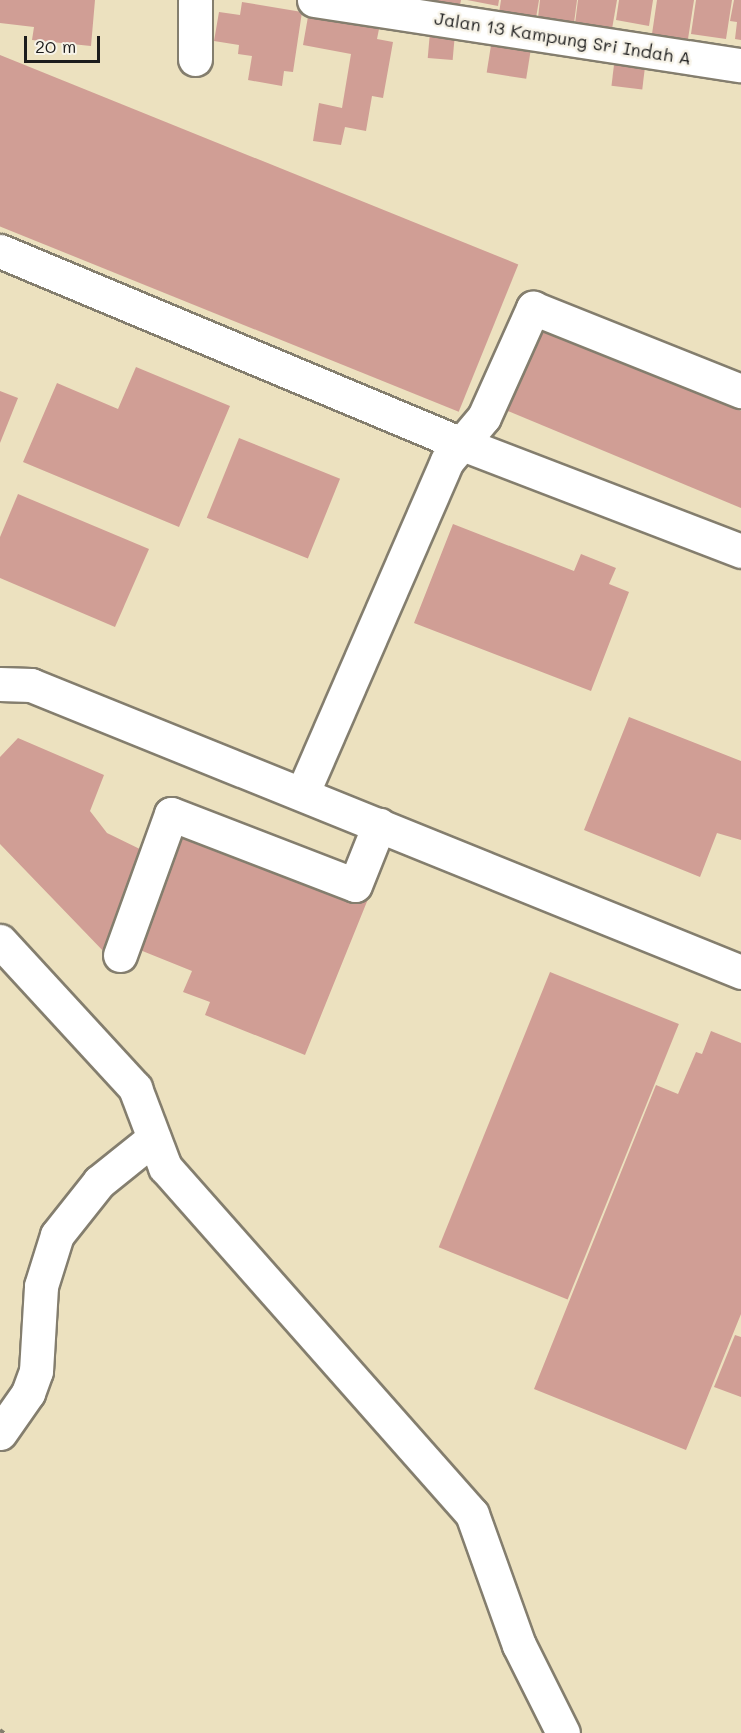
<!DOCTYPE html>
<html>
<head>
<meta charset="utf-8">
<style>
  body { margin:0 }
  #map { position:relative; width:741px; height:1733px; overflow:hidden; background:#ece1bf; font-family:Mali,sans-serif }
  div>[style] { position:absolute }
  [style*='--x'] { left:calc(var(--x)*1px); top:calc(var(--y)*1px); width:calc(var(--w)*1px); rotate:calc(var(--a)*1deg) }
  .building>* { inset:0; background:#d09e95; transform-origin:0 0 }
  .path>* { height:4px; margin-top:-2px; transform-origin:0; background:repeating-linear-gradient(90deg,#847e6e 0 4.5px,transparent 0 9px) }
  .roads { filter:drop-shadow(2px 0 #847e6e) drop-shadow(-2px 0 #847e6e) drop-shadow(0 2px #847e6e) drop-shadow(0 -2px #847e6e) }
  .minor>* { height:33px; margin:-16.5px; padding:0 16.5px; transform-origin:16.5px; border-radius:16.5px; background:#fff }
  span { translate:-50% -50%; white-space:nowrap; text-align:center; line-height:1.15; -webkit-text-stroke:5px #f7f3e8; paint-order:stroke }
  .street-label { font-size:18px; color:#1c1c1c }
  .scale { position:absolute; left:24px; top:36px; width:76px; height:27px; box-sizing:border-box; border:3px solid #1c1c1c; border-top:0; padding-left:8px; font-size:18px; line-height:21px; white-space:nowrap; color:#1c1c1c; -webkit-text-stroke:4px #f7f3e8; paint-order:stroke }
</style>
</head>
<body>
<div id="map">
  <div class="building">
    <i style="clip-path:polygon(0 0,95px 0,91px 46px,32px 40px,34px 27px,0 23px)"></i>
    <i style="clip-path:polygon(433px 0,461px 0,460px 5px)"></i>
    <i style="clip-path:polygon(467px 0,499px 0,498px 6px)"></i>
    <i style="clip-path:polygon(501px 0,539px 0,536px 18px,499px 13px)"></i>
    <i style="clip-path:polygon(540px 0,577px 0,574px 23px,538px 18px)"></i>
    <i style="clip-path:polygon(578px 0,617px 0,612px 29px,575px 24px)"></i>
    <i style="clip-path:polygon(619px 0,653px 0,649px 26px,616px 20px)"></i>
    <i style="clip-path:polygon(657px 0,694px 0,688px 39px,652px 34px)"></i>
    <i style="clip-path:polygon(696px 0,732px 0,726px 39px,691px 34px)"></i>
    <i style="clip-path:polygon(734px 0,741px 0,741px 40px,735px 39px,737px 22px,730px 21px)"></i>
    <i style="clip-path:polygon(242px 2px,302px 12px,293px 72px,284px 71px,282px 86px,248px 80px,252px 56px,238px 54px,239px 45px,214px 41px,219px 12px,240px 15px)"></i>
    <i style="clip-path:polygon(309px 11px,380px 24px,377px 39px,393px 42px,383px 98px,372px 96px,366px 131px,345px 127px,341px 145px,313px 141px,319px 103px,342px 108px,351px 54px,303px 45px)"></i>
    <i style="left:430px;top:32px;width:25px;height:26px;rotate:5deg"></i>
    <i style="left:492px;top:39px;width:40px;height:34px;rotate:9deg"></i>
    <i style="left:0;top:55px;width:559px;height:159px;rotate:22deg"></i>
    <i style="left:615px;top:57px;width:31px;height:29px;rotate:7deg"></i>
    <i style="clip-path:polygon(538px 327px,741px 411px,741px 508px,503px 409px)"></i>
    <i style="clip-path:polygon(136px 367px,230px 406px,179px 527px,23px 462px,57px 383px,118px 409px)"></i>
    <i style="clip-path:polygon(0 391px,18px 398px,0 443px)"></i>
    <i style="left:239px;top:438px;width:109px;height:86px;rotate:22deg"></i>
    <i style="clip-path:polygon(18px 494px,149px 549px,115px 627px,0 578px,0 537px)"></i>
    <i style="clip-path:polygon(453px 524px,574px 571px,581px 554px,616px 568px,609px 584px,629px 592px,591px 691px,414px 623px)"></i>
    <i style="clip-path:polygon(629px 717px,741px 761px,741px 840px,717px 833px,700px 877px,584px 830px)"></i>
    <i style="clip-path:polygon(18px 738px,104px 775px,90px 811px,107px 833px,148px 853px,107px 955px,0 844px,0 757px)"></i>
    <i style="clip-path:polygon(185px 825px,368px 899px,305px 1055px,205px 1015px,210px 1002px,183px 992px,192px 971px,135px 948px)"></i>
    <i style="left:550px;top:972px;width:139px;height:297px;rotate:22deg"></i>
    <i style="clip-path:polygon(711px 1031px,741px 1043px,741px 1314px,686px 1450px,534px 1389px,656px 1085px,678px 1094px,696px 1052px,702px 1054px)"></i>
    <i style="clip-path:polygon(735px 1335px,741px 1337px,741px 1397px,714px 1387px)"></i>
  </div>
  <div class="path">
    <i style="--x:0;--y:1730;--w:5;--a:37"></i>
  </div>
  <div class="roads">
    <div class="minor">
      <i style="--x:314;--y:0;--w:432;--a:8.7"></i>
      <i style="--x:195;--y:59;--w:59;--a:-90"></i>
      <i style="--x:0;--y:251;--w:498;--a:22.7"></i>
      <i style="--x:460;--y:443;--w:301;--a:21"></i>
      <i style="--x:0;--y:684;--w:31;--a:2"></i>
      <i style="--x:31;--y:685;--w:766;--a:22.01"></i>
      <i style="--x:303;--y:792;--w:361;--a:-66.5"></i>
      <i style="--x:447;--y:461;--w:57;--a:-49.9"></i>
      <i style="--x:484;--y:417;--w:120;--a:-65.8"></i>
      <i style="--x:533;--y:308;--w:224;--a:21.8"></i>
      <i style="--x:0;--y:941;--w:200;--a:47.4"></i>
      <i style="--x:135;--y:1088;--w:85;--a:69.2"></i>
      <i style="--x:165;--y:1167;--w:463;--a:48.5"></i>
      <i style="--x:472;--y:1514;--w:139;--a:70.3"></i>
      <i style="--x:519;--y:1645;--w:98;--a:63.4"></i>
      <i style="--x:120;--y:955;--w:150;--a:-70.1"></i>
      <i style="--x:171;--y:814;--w:197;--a:21.1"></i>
      <i style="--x:355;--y:885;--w:65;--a:-68.2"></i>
      <i style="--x:0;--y:1433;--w:49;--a:-55"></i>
      <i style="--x:28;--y:1393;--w:23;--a:-70"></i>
      <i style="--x:36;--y:1371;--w:85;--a:-86.6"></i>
      <i style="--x:41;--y:1286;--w:53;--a:-72.6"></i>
      <i style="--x:57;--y:1235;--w:68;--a:-51.6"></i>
      <i style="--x:99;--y:1182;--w:70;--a:-38.7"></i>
    </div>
  </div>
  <div class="street-label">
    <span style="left:563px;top:38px;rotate:9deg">Jalan 13 Kampung Sri Indah A</span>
  </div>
  <div class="scale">20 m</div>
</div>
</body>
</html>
